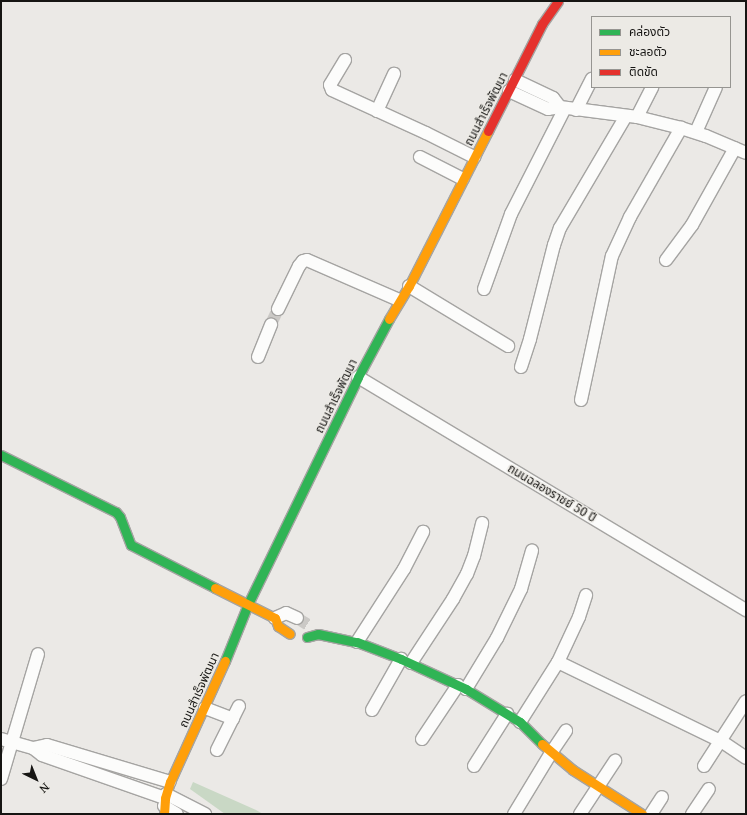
<!DOCTYPE html>
<html>
<head>
<meta charset="utf-8">
<style>
  body { margin:0 }
  #map { position:relative; width:747px; height:815px; overflow:hidden; background:#ebe9e6; font-family:"Noto Serif","Noto Sans Thai",serif }
  div>[style] { position:absolute }
  [style*='--x'] { left:calc(var(--x)*1px); top:calc(var(--y)*1px); width:calc(var(--w)*1px); rotate:calc(var(--a)*1deg) }
  .green>* { inset:0; background:#c9d8c5 }
  .street-tunnel>* { height:12px; margin-top:-6px; transform-origin:0; background:repeating-linear-gradient(90deg,#cbc9c6 0 12px,transparent 0 18px) }
  .roads { filter:drop-shadow(1px 0 #a5a4a2) drop-shadow(-1px 0 #a5a4a2) drop-shadow(0 1px #a5a4a2) drop-shadow(0 -1px #a5a4a2) }
  .street>* { height:12px; margin:-6px; padding:0 6px; transform-origin:6px; border-radius:6px; background:#fcfcfb }
  .fast>* { height:9px; margin:-4.5px; padding:0 4.5px; transform-origin:4.5px; border-radius:4.5px; background:#30b455 }
  .slow>* { height:9px; margin:-4.5px; padding:0 4.5px; transform-origin:4.5px; border-radius:4.5px; background:#ff9f0a }
  .jam>* { height:9px; margin:-4.5px; padding:0 4.5px; transform-origin:4.5px; border-radius:4.5px; background:#e5322d }
  span { translate:-50% -50%; white-space:nowrap; text-align:center; line-height:1.15; -webkit-text-stroke:3px #eceae5; paint-order:stroke }
  .street-label { font-size:12px; color:#161513 }
  .frame { position:absolute; inset:0; border:2px solid #161513; pointer-events:none }
  .legend { position:absolute; left:591px; top:16px; width:140px; height:72px; box-sizing:border-box; background:#eceae5; border:1px solid #969591; margin:0; padding:5px 7px; list-style:none; font-size:12px; color:#161513 }
  .legend li { display:flex; align-items:center; gap:8px; height:20px }
  .legend b { width:20px; border:1px solid #969591 }
  .north { position:absolute; left:16px; top:759px; width:40px; height:40px; -webkit-text-stroke:3px #eceae5; paint-order:stroke; rotate:137deg; font-size:11px; font-weight:700; line-height:16px; text-align:center; color:#161513 }
  .north::after { content:''; display:block; margin:auto; width:14px; height:18px; background:#161513; clip-path:polygon(50% 0,100% 100%,50% 72%,0 100%) }
</style>
</head>
<body>
<div id="map">
  <div class="green">
    <i style="clip-path:polygon(193px 782px,256px 810px,263px 814px,225px 814px,190px 789px)"></i>
  </div>
  <div class="street-tunnel">
    <i style="--x:271;--y:324;--w:17;--a:-65"></i>
    <i style="--x:297;--y:618;--w:15;--a:32"></i>
  </div>
  <div class="roads">
    <div class="street">
      <i style="--x:345;--y:60;--w:29;--a:121"></i>
      <i style="--x:330;--y:85;--w:5;--a:68"></i>
      <i style="--x:332;--y:90;--w:103;--a:24.6"></i>
      <i style="--x:426;--y:133;--w:54;--a:26.6"></i>
      <i style="--x:515;--y:80;--w:42;--a:25.3"></i>
      <i style="--x:553;--y:98;--w:11;--a:52"></i>
      <i style="--x:509;--y:91;--w:43;--a:24.8"></i>
      <i style="--x:548;--y:109;--w:12;--a:-9"></i>
      <i style="--x:560;--y:107;--w:78;--a:7.4"></i>
      <i style="--x:637;--y:117;--w:45;--a:14"></i>
      <i style="--x:681;--y:128;--w:26;--a:18"></i>
      <i style="--x:706;--y:136;--w:43;--a:23"></i>
      <i style="--x:576;--y:110;--w:35;--a:-63"></i>
      <i style="--x:377;--y:111;--w:41;--a:-65.3"></i>
      <i style="--x:637;--y:117;--w:34;--a:-63"></i>
      <i style="--x:696;--y:132;--w:49;--a:-66"></i>
      <i style="--x:420;--y:157;--w:48;--a:27.1"></i>
      <i style="--x:666;--y:260;--w:44;--a:-53.4"></i>
      <i style="--x:692;--y:225;--w:88;--a:-60.8"></i>
      <i style="--x:409;--y:286;--w:116;--a:31.2"></i>
      <i style="--x:484;--y:289;--w:80;--a:-70.2"></i>
      <i style="--x:511;--y:214;--w:119;--a:-63"></i>
      <i style="--x:278;--y:309;--w:48;--a:-64"></i>
      <i style="--x:299;--y:266;--w:6;--a:-51"></i>
      <i style="--x:303;--y:261;--w:4;--a:-14"></i>
      <i style="--x:307;--y:260;--w:100;--a:23.5"></i>
      <i style="--x:258;--y:357;--w:35;--a:-68"></i>
      <i style="--x:521;--y:367;--w:29;--a:-72"></i>
      <i style="--x:530;--y:339;--w:97;--a:-75.7"></i>
      <i style="--x:554;--y:245;--w:18;--a:-71"></i>
      <i style="--x:560;--y:228;--w:130;--a:-59.5"></i>
      <i style="--x:358;--y:377;--w:453;--a:31"></i>
      <i style="--x:581;--y:400;--w:147;--a:-77.9"></i>
      <i style="--x:612;--y:256;--w:43;--a:-65.2"></i>
      <i style="--x:630;--y:217;--w:103;--a:-60.2"></i>
      <i style="--x:275;--y:618;--w:12;--a:-24"></i>
      <i style="--x:286;--y:613;--w:12;--a:24"></i>
      <i style="--x:357;--y:642;--w:87;--a:-57.2"></i>
      <i style="--x:404;--y:569;--w:42;--a:-62.8"></i>
      <i style="--x:558;--y:662;--w:181;--a:25.9"></i>
      <i style="--x:721;--y:741;--w:30;--a:34"></i>
      <i style="--x:411;--y:663;--w:77;--a:-56.7"></i>
      <i style="--x:453;--y:599;--w:29;--a:-61"></i>
      <i style="--x:467;--y:574;--w:19;--a:-69"></i>
      <i style="--x:474;--y:556;--w:34;--a:-76"></i>
      <i style="--x:466;--y:689;--w:60;--a:-58.7"></i>
      <i style="--x:497;--y:638;--w:55;--a:-63.9"></i>
      <i style="--x:521;--y:589;--w:40;--a:-74"></i>
      <i style="--x:205;--y:708;--w:30;--a:21"></i>
      <i style="--x:372;--y:710;--w:59;--a:-60.4"></i>
      <i style="--x:520;--y:722;--w:71;--a:-57.7"></i>
      <i style="--x:558;--y:662;--w:50;--a:-65"></i>
      <i style="--x:579;--y:617;--w:23;--a:-72"></i>
      <i style="--x:1;--y:739;--w:33;--a:16"></i>
      <i style="--x:33;--y:748;--w:14;--a:-12"></i>
      <i style="--x:47;--y:745;--w:128;--a:16.7"></i>
      <i style="--x:422;--y:739;--w:65;--a:-56.3"></i>
      <i style="--x:33;--y:748;--w:11;--a:38"></i>
      <i style="--x:42;--y:755;--w:130;--a:19.3"></i>
      <i style="--x:217;--y:750;--w:49;--a:-63.4"></i>
      <i style="--x:474;--y:766;--w:62;--a:-57.6"></i>
      <i style="--x:704;--y:766;--w:77;--a:-57.1"></i>
      <i style="--x:1;--y:779;--w:130;--a:-73.5"></i>
      <i style="--x:166;--y:794;--w:44;--a:27.1"></i>
      <i style="--x:164;--y:806;--w:15;--a:32"></i>
      <i style="--x:514;--y:814;--w:71;--a:-58.8"></i>
      <i style="--x:551;--y:753;--w:27;--a:-56"></i>
      <i style="--x:580;--y:814;--w:64;--a:-56.6"></i>
      <i style="--x:651;--y:814;--w:20;--a:-57"></i>
      <i style="--x:692;--y:814;--w:30;--a:-56"></i>
    </div>
    <div class="fast">
      <i style="--x:1;--y:455;--w:128;--a:26.4"></i>
      <i style="--x:116;--y:512;--w:6;--a:51"></i>
      <i style="--x:120;--y:517;--w:30;--a:69"></i>
      <i style="--x:131;--y:545;--w:94;--a:27.1"></i>
      <i style="--x:307;--y:637;--w:11;--a:-15"></i>
      <i style="--x:318;--y:634;--w:40;--a:12"></i>
      <i style="--x:357;--y:642;--w:47;--a:21.1"></i>
      <i style="--x:401;--y:659;--w:72;--a:24.8"></i>
      <i style="--x:466;--y:689;--w:63;--a:31.4"></i>
      <i style="--x:520;--y:722;--w:31;--a:45"></i>
      <i style="--x:225;--y:661;--w:61;--a:-68"></i>
      <i style="--x:248;--y:604;--w:252;--a:-64.1"></i>
      <i style="--x:358;--y:377;--w:66;--a:-61.9"></i>
    </div>
    <div class="slow">
      <i style="--x:389;--y:319;--w:39;--a:-59"></i>
      <i style="--x:409;--y:286;--w:174;--a:-63"></i>
      <i style="--x:215;--y:588;--w:67;--a:26.6"></i>
      <i style="--x:275;--y:618;--w:9;--a:69"></i>
      <i style="--x:278;--y:626;--w:14;--a:34"></i>
      <i style="--x:542;--y:744;--w:40;--a:40"></i>
      <i style="--x:573;--y:770;--w:82;--a:32.5"></i>
      <i style="--x:164;--y:814;--w:16;--a:-86"></i>
      <i style="--x:165;--y:798;--w:17;--a:-73"></i>
      <i style="--x:170;--y:782;--w:133;--a:-65.6"></i>
    </div>
    <div class="jam">
      <i style="--x:488;--y:131;--w:120;--a:-63.2"></i>
      <i style="--x:542;--y:24;--w:28;--a:-55"></i>
    </div>
  </div>
  <div class="street-label">
    <span style="left:486px;top:109px;rotate:-63deg">ถนนสำเร็จพัฒนา</span>
    <span style="left:336px;top:396px;rotate:-64deg">ถนนสำเร็จพัฒนา</span>
    <span style="left:552px;top:493px;rotate:31deg">ถนนฉลองราชย์ 50 ปี</span>
    <span style="left:199px;top:690px;rotate:-66deg">ถนนสำเร็จพัฒนา</span>
  </div>
  <div class="frame"></div>
  <ul class="legend">
  <li><b style="height:5px;background:#30b455"></b>คล่องตัว</li>
  <li><b style="height:5px;background:#ff9f0a"></b>ชะลอตัว</li>
  <li><b style="height:5px;background:#e5322d"></b>ติดขัด</li>
  </ul>
  <div class="north">N</div>
</div>
</body>
</html>
